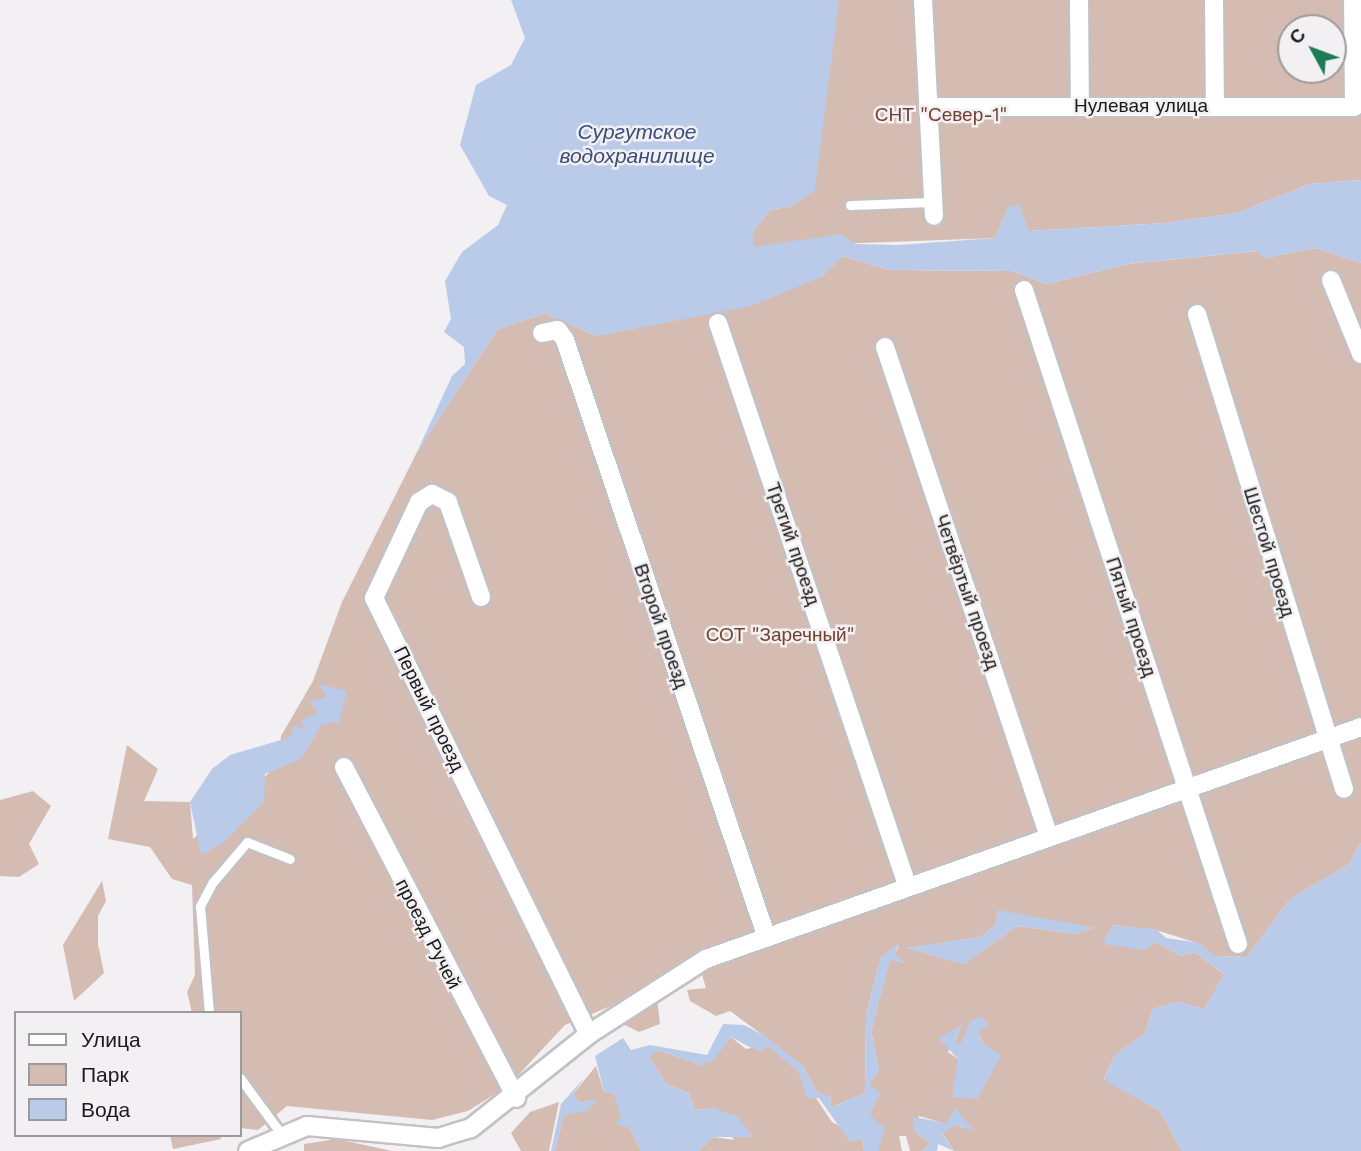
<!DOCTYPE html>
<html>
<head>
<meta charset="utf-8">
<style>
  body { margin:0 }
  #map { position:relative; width:1361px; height:1151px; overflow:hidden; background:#f2f0f2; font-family:"Work Sans",sans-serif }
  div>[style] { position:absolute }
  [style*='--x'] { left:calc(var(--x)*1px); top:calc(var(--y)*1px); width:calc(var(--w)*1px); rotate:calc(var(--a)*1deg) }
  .green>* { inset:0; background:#d5bcb3 }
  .water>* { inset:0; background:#bacae9 }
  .roads { filter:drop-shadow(2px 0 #c3c1c3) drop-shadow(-2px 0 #c3c1c3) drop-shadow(0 2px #c3c1c3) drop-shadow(0 -2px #c3c1c3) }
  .lane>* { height:9px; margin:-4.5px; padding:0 4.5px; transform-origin:4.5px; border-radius:4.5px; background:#fff }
  .street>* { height:18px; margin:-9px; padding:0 9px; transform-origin:9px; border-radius:9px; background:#fff }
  span { translate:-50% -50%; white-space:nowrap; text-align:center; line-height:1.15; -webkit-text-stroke:5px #f2f0f2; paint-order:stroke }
  .street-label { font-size:19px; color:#1b1a1b }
  .park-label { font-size:19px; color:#74412e }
  .water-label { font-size:21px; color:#394e79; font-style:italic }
  .legend { position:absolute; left:14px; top:1011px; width:228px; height:126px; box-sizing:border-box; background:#f2f0f2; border:2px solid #9c9a9c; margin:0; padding:9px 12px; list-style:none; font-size:21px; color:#1b1a1b }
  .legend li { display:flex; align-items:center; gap:14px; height:35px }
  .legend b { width:35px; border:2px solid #9c9a9c }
  .north { position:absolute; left:1277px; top:14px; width:70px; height:70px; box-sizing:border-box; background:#f2f0f2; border:2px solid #9c9a9c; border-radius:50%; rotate:311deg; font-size:19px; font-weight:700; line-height:28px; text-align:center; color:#1b1a1b }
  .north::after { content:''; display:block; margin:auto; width:24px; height:32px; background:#1b7d55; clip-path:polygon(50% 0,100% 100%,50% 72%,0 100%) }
</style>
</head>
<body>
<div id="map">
  <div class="green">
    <i style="clip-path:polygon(evenodd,839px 0,1361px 0,1361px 180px,1310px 184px,1237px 213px,1166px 223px,1028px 231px,1019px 205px,1008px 208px,995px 238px,752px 247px,753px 231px,770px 210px,792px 206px,839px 0,1291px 28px,1333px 28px,1333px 70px,1291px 70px,1291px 28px)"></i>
    <i style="clip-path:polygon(evenodd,1316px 248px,1361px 263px,1361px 843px,1348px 865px,1290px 899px,1247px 957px,1214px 956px,1200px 944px,1156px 930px,1113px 925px,1107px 935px,1104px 944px,1156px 942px,1181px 956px,1195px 952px,1225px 975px,1204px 1009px,1179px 1002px,1153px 1009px,1145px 1033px,1115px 1055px,1104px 1079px,1160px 1111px,1182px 1151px,954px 1151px,942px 1133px,955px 1124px,963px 1128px,956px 1108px,947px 1124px,919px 1116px,913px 1130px,931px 1144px,922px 1151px,910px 1151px,906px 1136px,899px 1136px,902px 1151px,878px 1151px,870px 1115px,868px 1084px,879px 1070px,871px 1031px,890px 959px,904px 963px,895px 954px,899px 945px,881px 957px,866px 1015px,865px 1093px,830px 1108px,831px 1098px,817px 1092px,803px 1066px,764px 1036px,730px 1011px,716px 1016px,690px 1001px,687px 990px,706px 988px,696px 954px,611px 1006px,565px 1025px,509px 1085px,468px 1111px,432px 1120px,287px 1106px,258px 1130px,240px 1128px,240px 1013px,192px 1013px,187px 992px,195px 975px,192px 885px,172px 879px,150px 847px,108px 839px,127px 745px,158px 769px,144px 801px,190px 802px,193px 839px,278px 765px,281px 736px,313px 681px,342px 602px,417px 452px,497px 330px,545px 313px,596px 336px,692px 317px,821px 277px,843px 256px,889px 270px,1013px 271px,1046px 284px,1128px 264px,1258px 251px,1265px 258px,1316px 248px,998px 911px,1094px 928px,1075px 934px,1017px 926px,964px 964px,907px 948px,981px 937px,996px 925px,998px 911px,1316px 248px,961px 1026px,955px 1042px,960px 1046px,972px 1027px,978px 1030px,991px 1073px,969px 1094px,952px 1097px,960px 1076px,958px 1059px,948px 1052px,961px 1026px)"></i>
    <i style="clip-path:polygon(33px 791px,51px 806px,29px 844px,39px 864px,19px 877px,0 876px,0 800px)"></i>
    <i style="clip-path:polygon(102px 881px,106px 901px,98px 916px,98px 944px,104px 973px,74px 1001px,63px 945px)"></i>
    <i style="clip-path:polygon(657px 999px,660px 1024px,639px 1032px,623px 1024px)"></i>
    <i style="clip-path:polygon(731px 1037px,746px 1049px,767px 1045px,798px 1071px,832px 1122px,863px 1139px,864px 1151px,698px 1151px,714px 1137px,734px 1140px,713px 1108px,695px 1110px,689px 1093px,666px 1084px,648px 1056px,659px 1050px,700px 1065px)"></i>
    <i style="clip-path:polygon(596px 1066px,604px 1092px,614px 1094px,641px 1151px,555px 1151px,564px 1115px,593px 1100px,579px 1103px,573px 1094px)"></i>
    <i style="clip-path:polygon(559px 1102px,549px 1151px,521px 1151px,511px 1133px,530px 1112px)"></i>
    <i style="clip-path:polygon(170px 1135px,220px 1135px,221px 1139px,173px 1149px)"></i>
    <i style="clip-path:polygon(337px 1139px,392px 1151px,304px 1151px,304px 1144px)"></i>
  </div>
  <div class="water">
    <i style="clip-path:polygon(511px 0,839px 0,815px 190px,792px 206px,770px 210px,753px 231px,753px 247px,841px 234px,855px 244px,898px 245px,995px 238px,1008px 207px,1020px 205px,1028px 231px,1166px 223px,1237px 213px,1310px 184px,1361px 180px,1361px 263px,1316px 248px,1265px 258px,1257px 251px,1128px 264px,1046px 284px,1013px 271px,889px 270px,843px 256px,821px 277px,751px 306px,596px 336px,545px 313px,497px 330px,417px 452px,452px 376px,465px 364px,464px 347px,444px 332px,451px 319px,445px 281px,462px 252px,498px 225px,507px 205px,489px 196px,460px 145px,476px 85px,511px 65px,525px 38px)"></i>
    <i style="clip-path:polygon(319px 684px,347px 691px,339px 722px,322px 724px,302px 758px,265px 774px,264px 801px,223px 843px,201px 855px,190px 802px,212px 769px,230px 755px,291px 737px,293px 726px,305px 728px,301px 721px,318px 712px,309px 702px,326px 697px)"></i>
    <i style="clip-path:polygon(1361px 843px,1361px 1151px,1182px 1151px,1160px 1111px,1104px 1080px,1115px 1055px,1145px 1033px,1153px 1009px,1179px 1002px,1204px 1009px,1224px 974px,1195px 952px,1181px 956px,1156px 942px,1145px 950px,1103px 944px,1107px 935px,1113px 925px,1157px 930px,1166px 938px,1200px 943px,1214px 956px,1247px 957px,1290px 899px,1348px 865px)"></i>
    <i style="clip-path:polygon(998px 910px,1095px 928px,1075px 934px,1017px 926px,964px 964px,906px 948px,981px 937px,996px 925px)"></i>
    <i style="clip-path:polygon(899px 943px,895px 954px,905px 963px,890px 960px,871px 1031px,879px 1070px,869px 1084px,880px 1093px,870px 1115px,885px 1129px,878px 1151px,864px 1151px,863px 1139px,850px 1142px,819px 1098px,807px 1098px,798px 1071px,767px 1046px,759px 1052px,731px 1037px,712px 1062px,700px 1065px,659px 1050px,649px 1057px,666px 1084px,689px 1093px,695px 1110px,713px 1108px,738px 1117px,753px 1137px,714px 1137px,698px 1151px,641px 1151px,630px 1128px,616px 1124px,621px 1116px,614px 1094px,604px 1092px,595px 1056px,623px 1038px,631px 1050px,650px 1045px,707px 1055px,723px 1024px,744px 1025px,765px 1036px,803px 1066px,817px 1092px,831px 1097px,830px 1108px,865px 1093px,866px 1015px,881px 957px)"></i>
    <i style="clip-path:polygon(982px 1017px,989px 1026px,978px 1030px,981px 1041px,1001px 1056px,977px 1099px,952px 1097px,958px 1059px,938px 1038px,962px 1025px,955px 1041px,960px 1045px,971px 1020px)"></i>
    <i style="clip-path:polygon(584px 1078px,573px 1094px,579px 1103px,597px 1099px,587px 1111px,564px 1115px,555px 1151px,551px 1151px,561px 1104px)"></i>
    <i style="clip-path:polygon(955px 1107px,974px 1131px,955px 1125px,942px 1134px,954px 1151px,938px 1144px,937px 1151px,922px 1151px,931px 1144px,913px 1130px,913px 1117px,947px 1123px)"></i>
  </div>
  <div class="roads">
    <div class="lane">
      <i style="--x:850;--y:205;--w:83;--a:-2.1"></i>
      <i style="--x:209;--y:1013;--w:107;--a:-94.8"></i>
      <i style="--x:200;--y:906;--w:27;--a:-62"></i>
      <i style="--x:213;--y:882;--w:52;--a:-49.6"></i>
      <i style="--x:247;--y:842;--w:46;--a:21.6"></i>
      <i style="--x:240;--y:1078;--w:71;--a:53.6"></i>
    </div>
    <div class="street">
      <i style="--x:923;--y:0;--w:216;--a:87.1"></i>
      <i style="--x:1079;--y:0;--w:105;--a:89.5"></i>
      <i style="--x:1214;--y:0;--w:106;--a:89.5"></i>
      <i style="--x:928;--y:107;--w:426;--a:0"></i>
      <i style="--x:1354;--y:107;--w:107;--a:-90.5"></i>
      <i style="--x:1331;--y:280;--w:80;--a:67.9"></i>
      <i style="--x:1024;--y:290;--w:688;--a:71.88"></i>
      <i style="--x:1197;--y:314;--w:497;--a:72.8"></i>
      <i style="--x:718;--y:323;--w:593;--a:71.41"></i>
      <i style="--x:542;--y:333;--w:16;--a:-11"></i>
      <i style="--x:558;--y:330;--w:12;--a:55"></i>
      <i style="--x:565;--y:340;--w:631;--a:71.34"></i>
      <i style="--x:885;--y:347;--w:517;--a:71.49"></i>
      <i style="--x:481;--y:597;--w:101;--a:-109.2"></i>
      <i style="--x:448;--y:502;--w:18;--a:-153"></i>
      <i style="--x:432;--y:494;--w:15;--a:148"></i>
      <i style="--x:419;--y:502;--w:106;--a:115.1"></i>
      <i style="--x:374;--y:598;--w:486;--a:63.8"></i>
      <i style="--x:344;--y:767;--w:373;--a:62.5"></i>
      <i style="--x:248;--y:1151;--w:64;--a:-23"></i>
      <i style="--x:307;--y:1126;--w:132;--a:5.2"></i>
      <i style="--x:438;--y:1138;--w:34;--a:-17"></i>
      <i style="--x:471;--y:1128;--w:151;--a:-38.5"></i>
      <i style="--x:589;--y:1034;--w:139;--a:-32.7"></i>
      <i style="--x:706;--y:959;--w:695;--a:-19.5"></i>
    </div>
  </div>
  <div class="street-label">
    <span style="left:1141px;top:106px">Нулевая улица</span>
    <span style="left:793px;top:544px;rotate:71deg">Третий проезд</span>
    <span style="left:1269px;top:552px;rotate:73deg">Шестой проезд</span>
    <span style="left:967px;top:592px;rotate:71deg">Четвёртый проезд</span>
    <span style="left:1131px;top:617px;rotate:72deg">Пятый проезд</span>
    <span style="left:661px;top:626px;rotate:71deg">Второй проезд</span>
    <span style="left:429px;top:709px;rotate:64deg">Первый проезд</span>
    <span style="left:428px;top:934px;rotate:63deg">проезд Ручей</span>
  </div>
  <div class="park-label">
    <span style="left:941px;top:115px">СНТ "Север-1"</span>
    <span style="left:780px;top:635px">СОТ "Заречный"</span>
  </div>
  <div class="water-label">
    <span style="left:637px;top:144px">Сургутское<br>водохранилище</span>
  </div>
  <ul class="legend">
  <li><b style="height:9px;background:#fff"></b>Улица</li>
  <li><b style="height:19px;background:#d5bcb3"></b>Парк</li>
  <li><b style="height:19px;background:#bacae9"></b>Вода</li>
  </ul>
  <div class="north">С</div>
</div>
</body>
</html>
